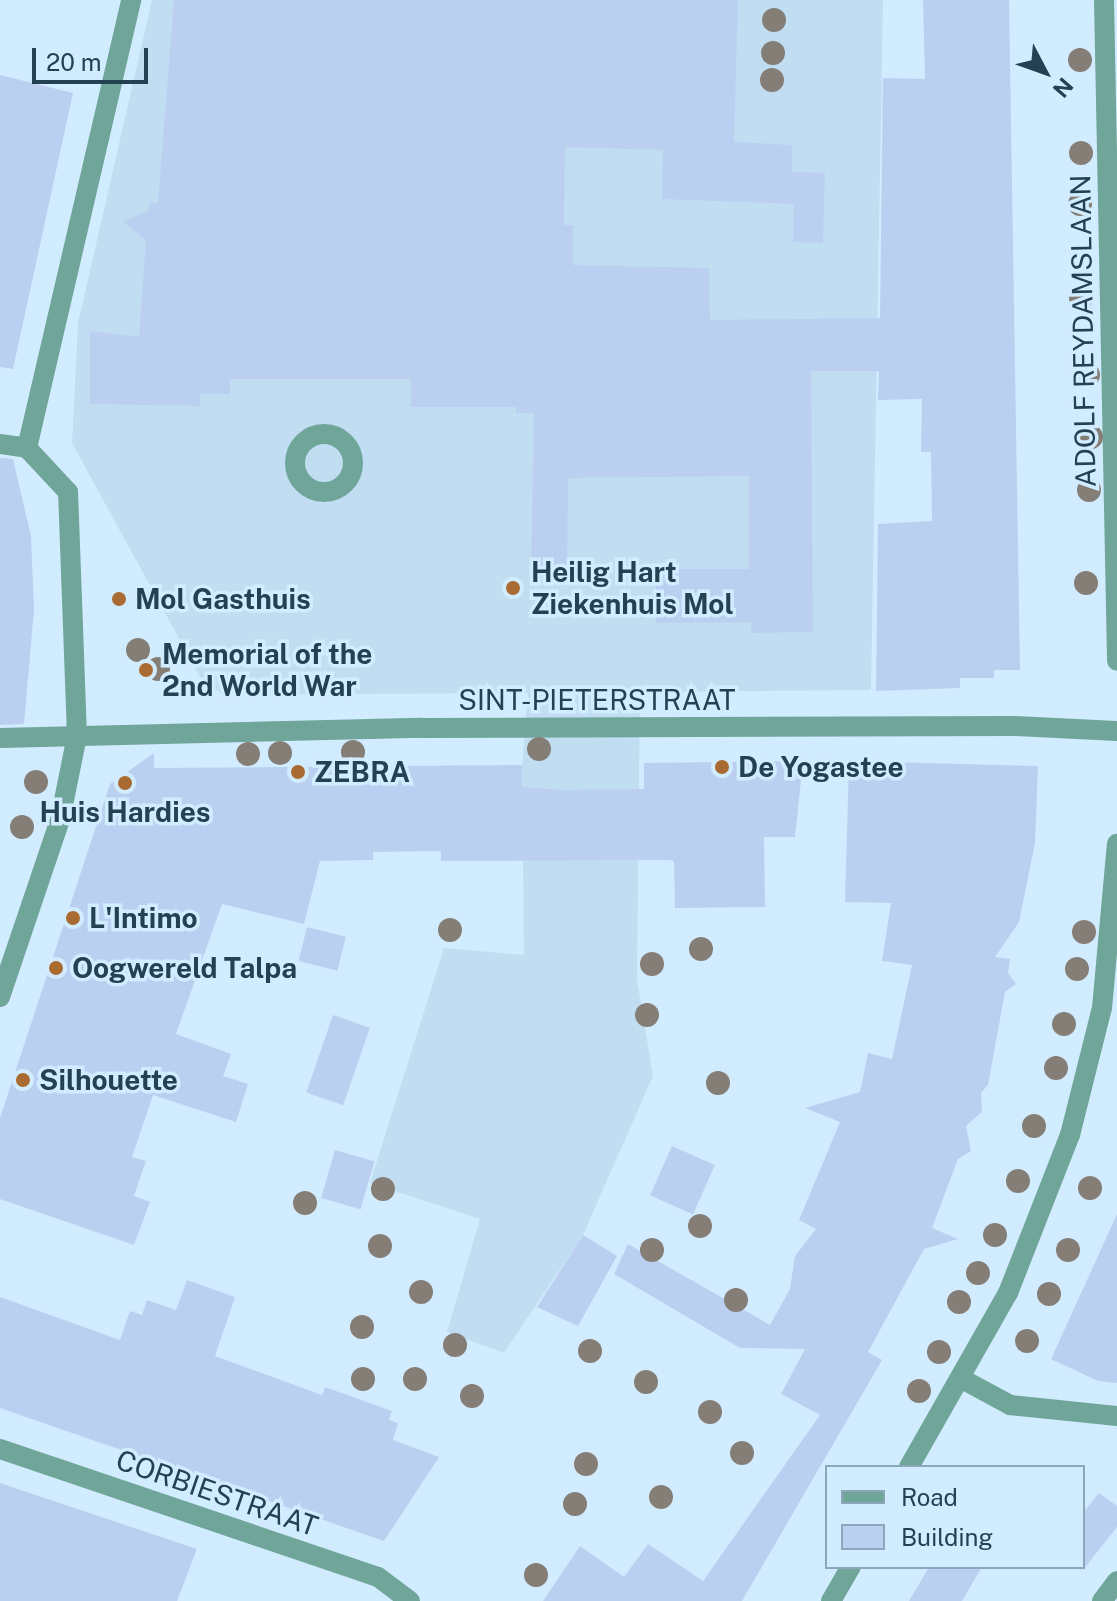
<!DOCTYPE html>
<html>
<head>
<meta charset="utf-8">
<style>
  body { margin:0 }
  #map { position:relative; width:1117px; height:1601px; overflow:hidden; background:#d2ecff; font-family:"Public Sans",sans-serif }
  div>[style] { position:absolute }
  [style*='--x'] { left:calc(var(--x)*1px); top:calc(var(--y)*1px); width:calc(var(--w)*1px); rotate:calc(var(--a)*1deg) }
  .built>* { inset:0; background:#c1ddf2 }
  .building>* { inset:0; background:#bbd0f1; transform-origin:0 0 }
  .minor>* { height:20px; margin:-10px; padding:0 10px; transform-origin:10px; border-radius:10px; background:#70a59a }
  .minor>.ring { margin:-10px; padding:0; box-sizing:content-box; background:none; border:20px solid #70a59a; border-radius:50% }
  .trees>* { width:24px; height:24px; margin:-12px; border-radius:50%; background:#847e76 }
  .dots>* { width:22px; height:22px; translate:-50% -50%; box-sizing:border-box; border:4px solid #d2ecff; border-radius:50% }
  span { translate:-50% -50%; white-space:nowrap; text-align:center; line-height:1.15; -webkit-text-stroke:7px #d2ecff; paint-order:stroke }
  .street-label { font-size:28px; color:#244053 }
  .poi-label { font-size:28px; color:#244053; font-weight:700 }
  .left { translate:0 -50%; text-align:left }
  .legend { position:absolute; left:825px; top:1465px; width:260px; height:104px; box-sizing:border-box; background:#d2ecff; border:2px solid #8ca7ba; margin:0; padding:10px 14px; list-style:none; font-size:24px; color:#244053 }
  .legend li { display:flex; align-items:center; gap:16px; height:40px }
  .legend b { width:40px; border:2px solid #8ca7ba }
  .north { position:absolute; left:1005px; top:32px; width:80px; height:80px; -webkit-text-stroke:6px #d2ecff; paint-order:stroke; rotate:131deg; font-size:22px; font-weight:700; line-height:32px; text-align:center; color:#244053 }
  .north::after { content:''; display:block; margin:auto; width:28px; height:36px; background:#244053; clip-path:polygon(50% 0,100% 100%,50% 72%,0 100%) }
  .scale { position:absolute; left:32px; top:48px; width:116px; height:36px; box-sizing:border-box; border:4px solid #244053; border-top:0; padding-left:10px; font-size:24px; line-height:28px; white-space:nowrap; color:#244053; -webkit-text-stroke:6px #d2ecff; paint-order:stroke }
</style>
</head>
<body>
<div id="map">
  <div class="built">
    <i style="clip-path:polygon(152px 0,883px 0,871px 690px,640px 692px,637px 979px,653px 1076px,583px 1235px,504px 1353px,447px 1332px,480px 1219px,370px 1183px,444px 948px,524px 955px,522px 765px,528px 693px,223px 695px,200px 677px,72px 443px,78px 323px)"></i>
  </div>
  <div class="building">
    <i style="clip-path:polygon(174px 0,738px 0,734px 142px,792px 145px,792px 172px,825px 173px,823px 243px,793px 242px,794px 204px,662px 199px,663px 150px,565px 147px,564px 225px,573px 225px,573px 265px,709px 268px,710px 320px,880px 318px,883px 78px,925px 79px,923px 0,1009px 0,1020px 670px,994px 670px,994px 678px,960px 678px,960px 688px,876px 691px,878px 524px,932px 521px,931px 452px,921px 452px,922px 399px,878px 400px,879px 371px,811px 371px,813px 632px,751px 633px,751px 622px,656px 623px,656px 569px,749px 569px,749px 476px,568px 478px,567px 576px,531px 575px,534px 413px,516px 413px,516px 407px,411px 407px,411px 379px,230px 379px,230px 394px,200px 394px,200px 406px,90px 404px,90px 331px,139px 337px,146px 240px,123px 222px,148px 211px,149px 203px,158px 203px)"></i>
    <i style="clip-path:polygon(0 75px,73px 93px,13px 369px,0 367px)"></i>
    <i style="clip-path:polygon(0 458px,13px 459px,31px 536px,34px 610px,24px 724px,0 725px)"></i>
    <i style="clip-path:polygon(154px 753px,154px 768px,522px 765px,522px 787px,561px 790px,644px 789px,644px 763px,803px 761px,795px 837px,764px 837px,765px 907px,675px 908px,674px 861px,668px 860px,441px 861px,441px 851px,373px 852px,373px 860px,320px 861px,304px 924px,222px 904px,176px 1034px,231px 1054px,223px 1076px,248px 1084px,236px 1122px,153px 1095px,132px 1157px,146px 1161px,134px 1196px,150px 1202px,134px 1245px,0 1199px,0 1118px,110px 784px)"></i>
    <i style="clip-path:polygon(849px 761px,1038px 766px,1035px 843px,1019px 922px,995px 957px,1010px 959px,1008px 973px,1016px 984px,1005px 992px,988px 1085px,981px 1093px,982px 1112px,966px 1126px,971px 1151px,958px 1159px,932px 1228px,958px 1239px,924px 1249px,868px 1352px,882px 1360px,742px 1601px,543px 1601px,580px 1546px,624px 1577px,648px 1544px,703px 1581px,820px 1415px,781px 1394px,805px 1349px,740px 1348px,614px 1274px,628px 1244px,770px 1325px,790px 1289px,795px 1256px,816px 1229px,799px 1220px,840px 1122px,805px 1108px,860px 1092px,868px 1053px,892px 1059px,912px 965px,882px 961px,891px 903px,845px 902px)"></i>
    <i style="left:307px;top:927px;width:40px;height:35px;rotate:14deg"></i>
    <i style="left:333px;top:1015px;width:39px;height:82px;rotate:19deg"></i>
    <i style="left:672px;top:1146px;width:47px;height:54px;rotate:24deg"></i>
    <i style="left:335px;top:1150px;width:41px;height:50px;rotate:16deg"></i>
    <i style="clip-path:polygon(1117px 1214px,1117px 1383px,1098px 1381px,1051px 1359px)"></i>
    <i style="clip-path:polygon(583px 1235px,617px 1256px,578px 1326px,537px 1307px)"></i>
    <i style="clip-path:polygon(187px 1280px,235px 1297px,215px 1356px,322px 1395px,325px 1387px,392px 1411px,389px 1420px,398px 1423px,393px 1440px,439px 1457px,384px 1541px,0 1408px,0 1297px,120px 1340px,130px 1311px,142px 1315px,147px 1300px,176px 1310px)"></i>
    <i style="clip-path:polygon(0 1483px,197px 1549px,177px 1601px,0 1601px)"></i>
    <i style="clip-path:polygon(1099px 1493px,1117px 1506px,1117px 1527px,1083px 1570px,1083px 1513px)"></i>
    <i style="clip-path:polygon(929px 1567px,982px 1567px,962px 1601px,909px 1601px)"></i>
  </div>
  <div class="minor">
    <i style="--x:1104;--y:0;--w:661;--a:88.87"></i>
    <i class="ring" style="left:295px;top:434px;width:38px;height:38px"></i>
    <i style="--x:0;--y:444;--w:27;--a:8"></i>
    <i style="--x:27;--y:448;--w:460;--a:-76.9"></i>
    <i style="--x:0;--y:738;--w:421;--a:-1.4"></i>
    <i style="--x:421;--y:728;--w:593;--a:-0.19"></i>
    <i style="--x:1014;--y:726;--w:103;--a:2.8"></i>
    <i style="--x:0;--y:997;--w:187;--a:-71.3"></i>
    <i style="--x:60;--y:820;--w:86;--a:-78.6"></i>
    <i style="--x:77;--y:736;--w:244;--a:-92.1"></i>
    <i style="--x:68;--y:492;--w:60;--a:-133"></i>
    <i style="--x:962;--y:1379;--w:55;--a:28.4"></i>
    <i style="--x:1010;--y:1405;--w:108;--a:5.9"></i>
    <i style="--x:0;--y:1449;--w:399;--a:18.7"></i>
    <i style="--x:378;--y:1577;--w:40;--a:37"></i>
    <i style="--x:909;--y:1467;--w:200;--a:-60.4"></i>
    <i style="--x:1008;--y:1293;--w:170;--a:-68.6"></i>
    <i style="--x:1070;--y:1135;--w:131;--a:-75.9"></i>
    <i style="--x:1102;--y:1008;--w:165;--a:-84.8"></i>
    <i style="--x:831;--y:1601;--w:39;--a:-60"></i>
    <i style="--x:1102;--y:1601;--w:25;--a:-53"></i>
  </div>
  <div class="trees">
    <i style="left:774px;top:20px"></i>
    <i style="left:773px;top:53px"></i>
    <i style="left:1080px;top:60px"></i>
    <i style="left:772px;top:80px"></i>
    <i style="left:1081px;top:153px"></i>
    <i style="left:1080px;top:204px"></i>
    <i style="left:1081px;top:298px"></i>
    <i style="left:1088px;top:375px"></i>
    <i style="left:1091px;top:437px"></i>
    <i style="left:1089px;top:490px"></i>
    <i style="left:1086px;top:583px"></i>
    <i style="left:138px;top:650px"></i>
    <i style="left:158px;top:669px"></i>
    <i style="left:539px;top:749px"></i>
    <i style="left:353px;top:752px"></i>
    <i style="left:280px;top:753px"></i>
    <i style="left:248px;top:754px"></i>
    <i style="left:36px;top:782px"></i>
    <i style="left:22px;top:827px"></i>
    <i style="left:450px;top:930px"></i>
    <i style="left:1084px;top:932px"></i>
    <i style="left:701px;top:949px"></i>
    <i style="left:652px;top:964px"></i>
    <i style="left:1077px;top:969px"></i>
    <i style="left:647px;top:1015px"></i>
    <i style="left:1064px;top:1024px"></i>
    <i style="left:1056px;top:1068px"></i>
    <i style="left:718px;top:1083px"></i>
    <i style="left:1034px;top:1126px"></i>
    <i style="left:1018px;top:1181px"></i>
    <i style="left:1090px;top:1188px"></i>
    <i style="left:383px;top:1189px"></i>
    <i style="left:305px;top:1203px"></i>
    <i style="left:700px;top:1226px"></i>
    <i style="left:995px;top:1235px"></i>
    <i style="left:380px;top:1246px"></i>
    <i style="left:652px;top:1250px"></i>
    <i style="left:1068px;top:1250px"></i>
    <i style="left:978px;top:1273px"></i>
    <i style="left:421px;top:1292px"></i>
    <i style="left:1049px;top:1294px"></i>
    <i style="left:736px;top:1300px"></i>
    <i style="left:959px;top:1302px"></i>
    <i style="left:362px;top:1327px"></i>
    <i style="left:1027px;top:1341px"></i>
    <i style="left:455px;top:1345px"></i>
    <i style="left:590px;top:1351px"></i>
    <i style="left:939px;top:1352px"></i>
    <i style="left:363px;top:1379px"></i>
    <i style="left:415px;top:1379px"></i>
    <i style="left:646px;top:1382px"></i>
    <i style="left:919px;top:1391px"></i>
    <i style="left:472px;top:1396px"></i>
    <i style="left:710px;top:1412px"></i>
    <i style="left:742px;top:1453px"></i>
    <i style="left:586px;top:1464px"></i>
    <i style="left:661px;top:1497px"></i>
    <i style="left:575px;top:1504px"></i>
    <i style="left:536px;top:1575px"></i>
  </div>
  <div class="dots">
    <i style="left:513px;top:588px;background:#aa6b32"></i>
    <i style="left:119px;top:599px;background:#aa6b32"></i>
    <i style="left:146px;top:670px;background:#aa6b32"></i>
    <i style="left:722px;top:767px;background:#aa6b32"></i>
    <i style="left:298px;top:772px;background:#aa6b32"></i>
    <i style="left:125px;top:783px;background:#aa6b32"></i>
    <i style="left:73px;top:918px;background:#aa6b32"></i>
    <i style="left:56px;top:968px;background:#aa6b32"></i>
    <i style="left:23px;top:1080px;background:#aa6b32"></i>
  </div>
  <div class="street-label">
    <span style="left:1083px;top:331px;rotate:-91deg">ADOLF REYDAMSLAAN</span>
    <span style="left:597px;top:700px">SINT-PIETERSTRAAT</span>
    <span style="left:217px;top:1493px;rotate:19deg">CORBIESTRAAT</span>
  </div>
  <div class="poi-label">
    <span class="left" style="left:531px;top:588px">Heilig Hart<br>Ziekenhuis Mol</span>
    <span class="left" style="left:135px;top:599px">Mol Gasthuis</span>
    <span class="left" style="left:162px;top:670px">Memorial of the<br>2nd World War</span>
    <span class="left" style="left:738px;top:767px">De Yogastee</span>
    <span class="left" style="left:314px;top:772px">ZEBRA</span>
    <span style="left:125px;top:812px">Huis Hardies</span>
    <span class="left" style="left:89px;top:918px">L'Intimo</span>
    <span class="left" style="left:72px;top:968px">Oogwereld Talpa</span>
    <span class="left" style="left:39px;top:1080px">Silhouette</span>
  </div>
  <ul class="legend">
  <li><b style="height:10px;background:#70a59a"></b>Road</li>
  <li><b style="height:22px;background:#bbd0f1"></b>Building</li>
  </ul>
  <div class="north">N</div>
  <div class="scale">20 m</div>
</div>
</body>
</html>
